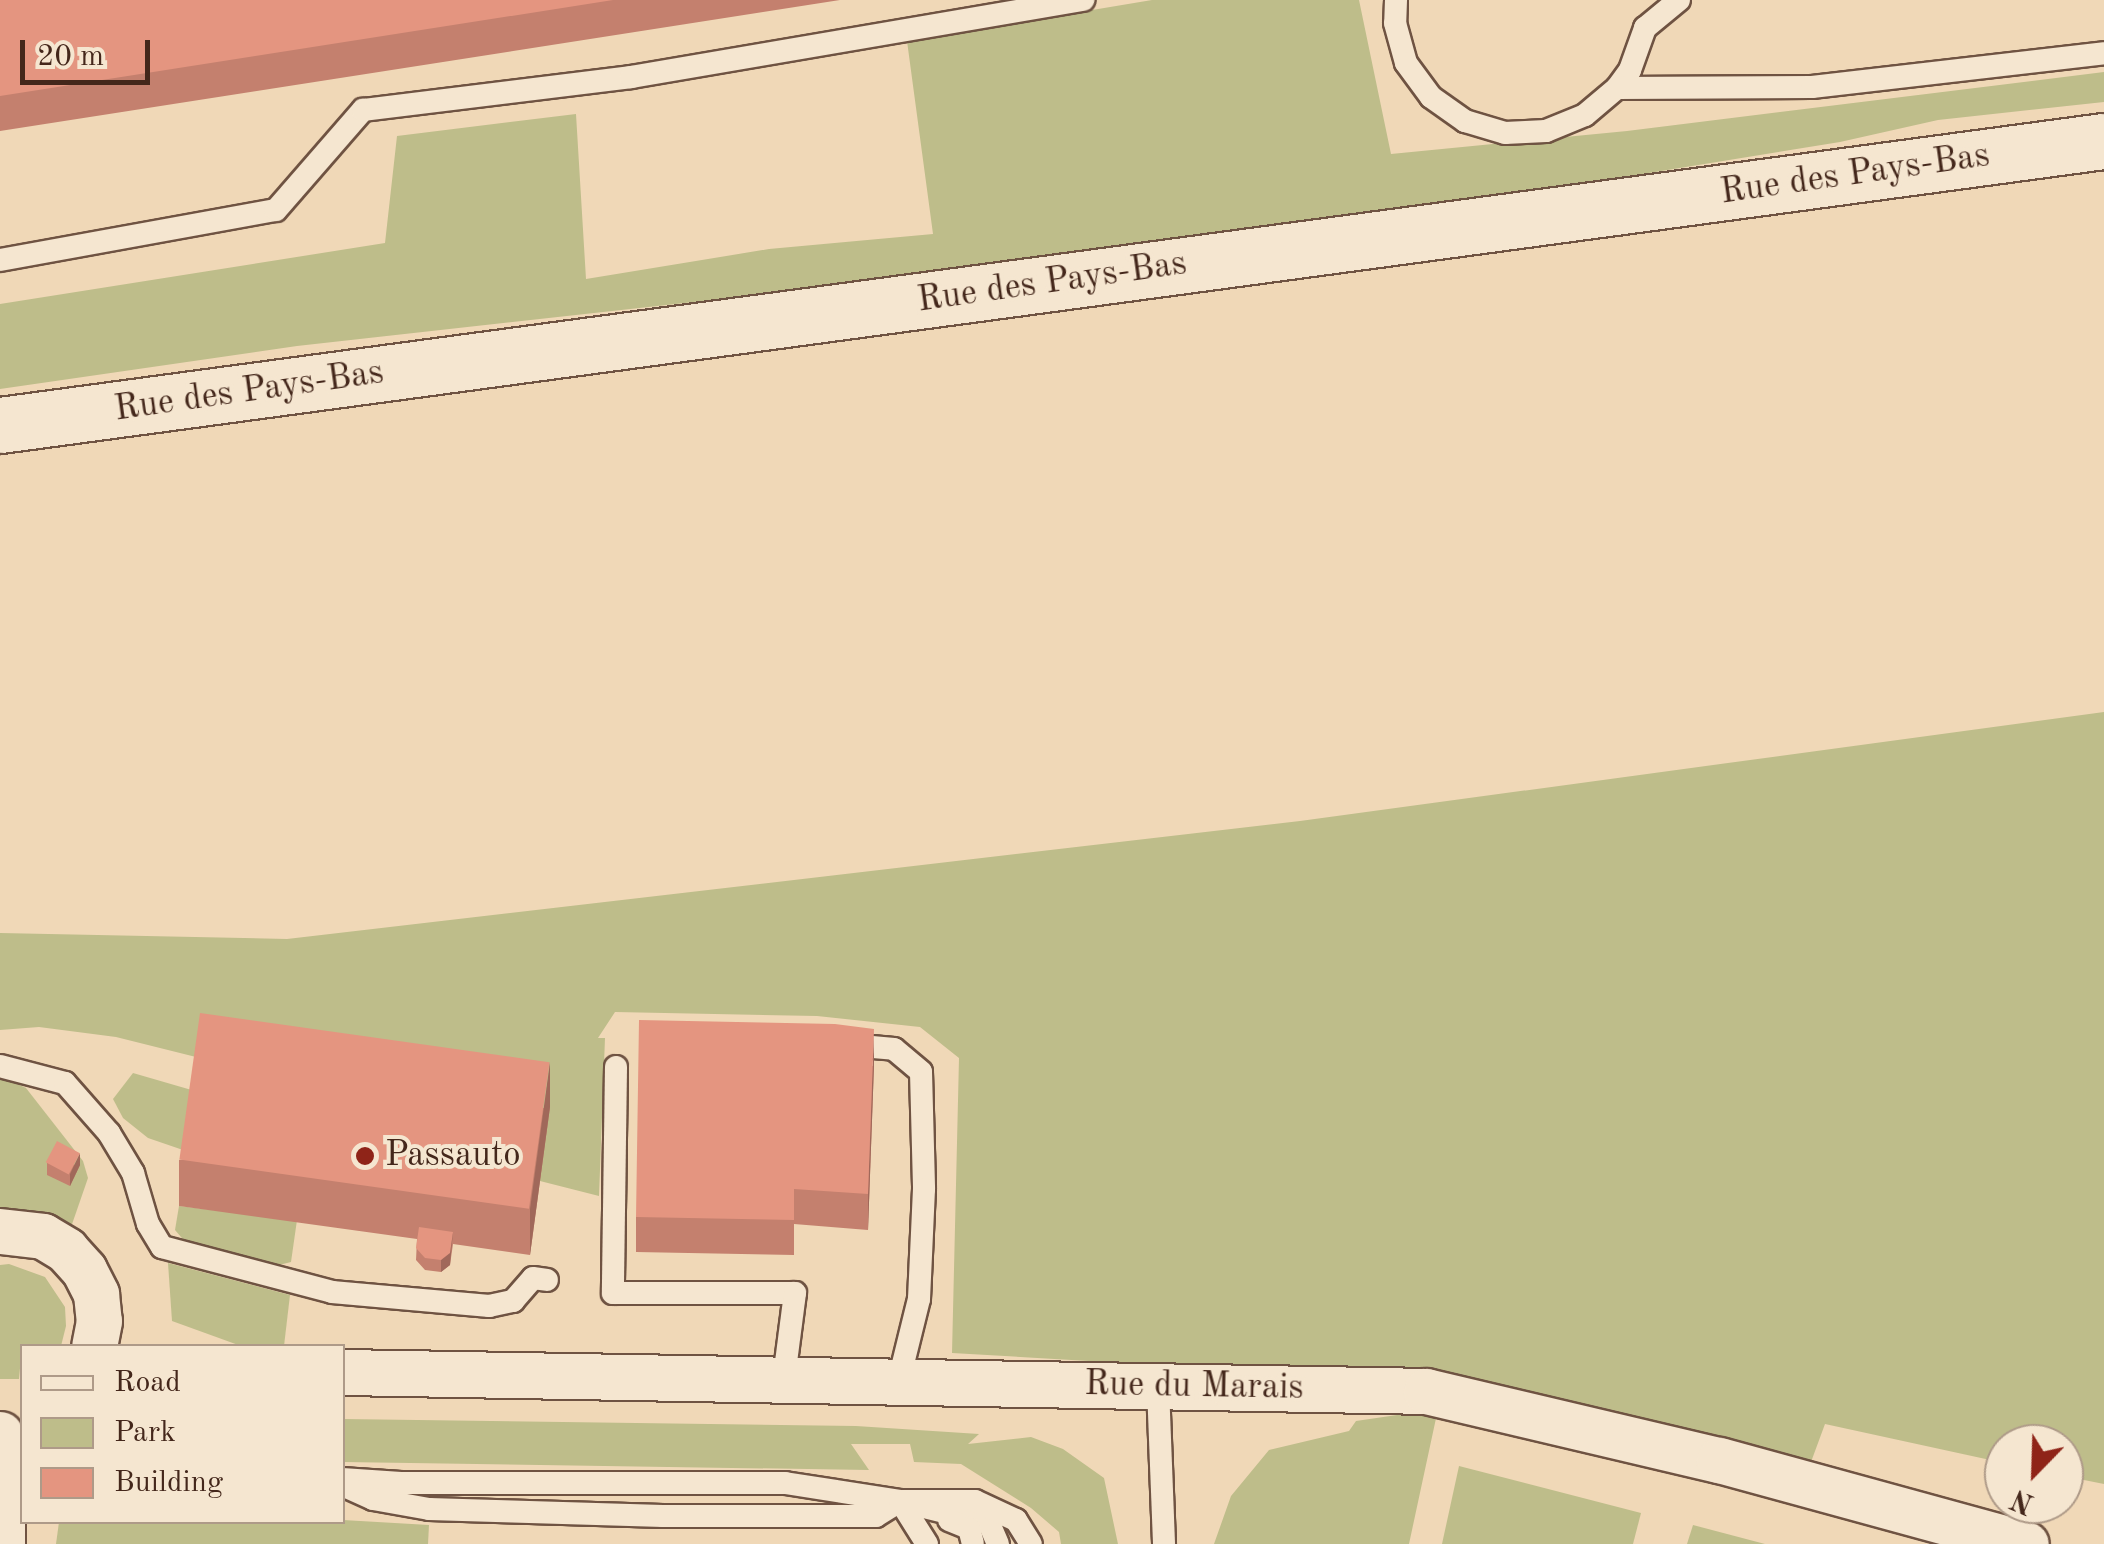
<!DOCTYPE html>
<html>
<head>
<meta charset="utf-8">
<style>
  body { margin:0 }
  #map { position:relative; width:2104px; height:1544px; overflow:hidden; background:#f0d8b7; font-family:"Old Standard TT",serif }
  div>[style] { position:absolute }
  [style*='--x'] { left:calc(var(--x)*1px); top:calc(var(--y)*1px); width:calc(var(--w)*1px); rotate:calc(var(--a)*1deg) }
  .green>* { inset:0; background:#bebd8a }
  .roads { filter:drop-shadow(2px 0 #6f5342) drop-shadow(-2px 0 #6f5342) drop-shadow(0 2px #6f5342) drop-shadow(0 -2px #6f5342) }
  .lane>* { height:22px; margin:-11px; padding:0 11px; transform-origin:11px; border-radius:11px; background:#f5e6d0 }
  .street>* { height:45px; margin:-22.5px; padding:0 22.5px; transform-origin:22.5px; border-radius:22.5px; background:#f5e6d0 }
  .secondary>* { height:55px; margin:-27.5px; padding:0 27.5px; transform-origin:27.5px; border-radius:27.5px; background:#f5e6d0 }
  .wall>* { inset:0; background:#c4806e }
  .shaded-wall>* { inset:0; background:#a0685a }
  .building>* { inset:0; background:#e49580; transform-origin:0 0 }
  .dots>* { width:28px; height:28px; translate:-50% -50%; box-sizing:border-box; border:5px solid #f5e6d0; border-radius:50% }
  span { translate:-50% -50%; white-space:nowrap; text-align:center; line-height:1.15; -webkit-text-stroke:8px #f5e6d0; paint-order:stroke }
  .street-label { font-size:35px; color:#44271b }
  .poi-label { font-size:35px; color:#44271b }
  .left { translate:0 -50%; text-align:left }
  .legend { position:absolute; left:20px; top:1344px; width:325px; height:180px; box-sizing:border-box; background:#f5e6d0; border:2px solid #ae9a88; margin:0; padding:12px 18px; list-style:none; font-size:30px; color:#44271b }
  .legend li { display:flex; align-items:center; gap:20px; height:50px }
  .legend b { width:50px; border:2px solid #ae9a88 }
  .north { position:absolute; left:1984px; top:1424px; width:100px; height:100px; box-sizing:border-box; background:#f5e6d0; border:2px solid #ae9a88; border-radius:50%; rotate:203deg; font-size:28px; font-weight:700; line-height:40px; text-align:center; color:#44271b }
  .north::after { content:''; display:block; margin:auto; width:35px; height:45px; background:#8f2418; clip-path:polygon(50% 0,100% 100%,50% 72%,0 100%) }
  .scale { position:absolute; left:20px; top:40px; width:130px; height:45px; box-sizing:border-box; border:5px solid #44271b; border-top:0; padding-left:12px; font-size:30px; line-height:35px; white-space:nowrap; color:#44271b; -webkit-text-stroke:8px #f5e6d0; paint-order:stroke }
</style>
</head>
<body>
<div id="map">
  <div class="green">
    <i style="clip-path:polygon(1152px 0,1359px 0,1391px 154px,1627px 131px,2104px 72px,2104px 102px,1938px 120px,1840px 142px,1421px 210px,919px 277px,297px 346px,0 389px,0 304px,385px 243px,397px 136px,576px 114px,586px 279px,769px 249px,933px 234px,907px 41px)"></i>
    <i style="clip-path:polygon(2104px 712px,2104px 1484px,2064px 1476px,2064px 1444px,2004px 1444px,2004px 1463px,1825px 1424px,1811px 1462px,1447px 1382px,952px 1353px,959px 1058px,920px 1027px,817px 1016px,615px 1012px,598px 1038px,605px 1038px,599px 1196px,540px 1181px,200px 1058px,116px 1037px,39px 1027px,0 1030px,0 933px,287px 939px,1300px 821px)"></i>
    <i style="clip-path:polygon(133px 1073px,195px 1091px,183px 1150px,148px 1138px,123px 1118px,113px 1099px)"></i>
    <i style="clip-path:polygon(0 1076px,26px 1088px,83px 1161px,88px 1178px,70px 1230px,0 1215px)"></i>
    <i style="clip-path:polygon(179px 1206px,297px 1220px,291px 1262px,267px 1268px,187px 1244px,175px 1230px)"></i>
    <i style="clip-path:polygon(168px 1263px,290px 1295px,284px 1346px,241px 1346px,172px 1321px)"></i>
    <i style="clip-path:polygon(9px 1264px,45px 1277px,65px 1307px,66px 1326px,61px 1346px,22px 1346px,19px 1379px,0 1379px,0 1265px)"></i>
    <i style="clip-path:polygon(1438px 1409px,1409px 1544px,1214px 1544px,1231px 1496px,1269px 1450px,1349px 1431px,1356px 1421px)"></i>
    <i style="clip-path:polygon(343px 1419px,856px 1426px,979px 1434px,968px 1444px,1031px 1437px,1063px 1449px,1104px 1478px,1118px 1544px,1061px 1544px,1059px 1532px,1031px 1508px,961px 1464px,914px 1462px,910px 1444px,851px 1444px,869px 1470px,343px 1462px)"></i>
    <i style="clip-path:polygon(1459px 1466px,1641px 1513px,1633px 1544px,1442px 1544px)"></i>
    <i style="clip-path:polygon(343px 1520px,429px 1525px,428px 1544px,56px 1544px,59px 1522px)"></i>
    <i style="clip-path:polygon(1693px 1525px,1765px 1544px,1687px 1544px)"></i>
  </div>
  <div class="roads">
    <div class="lane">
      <i style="--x:1396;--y:0;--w:23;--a:92"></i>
      <i style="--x:1395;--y:23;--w:41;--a:74.6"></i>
      <i style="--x:1406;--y:63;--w:42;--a:53.7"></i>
      <i style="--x:1431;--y:97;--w:42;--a:35.2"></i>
      <i style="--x:1465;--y:121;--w:42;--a:16.7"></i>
      <i style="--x:1505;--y:133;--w:41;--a:-2.8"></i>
      <i style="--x:1546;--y:131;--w:42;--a:-22.3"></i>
      <i style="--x:1585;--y:115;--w:42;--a:-40.2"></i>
      <i style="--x:1617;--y:88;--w:22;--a:-54"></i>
      <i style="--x:1630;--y:70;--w:45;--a:-70.3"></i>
      <i style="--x:1645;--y:28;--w:44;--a:-39.5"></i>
      <i style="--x:1617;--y:88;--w:195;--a:-0.3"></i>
      <i style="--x:1812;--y:87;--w:294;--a:-6.6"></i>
      <i style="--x:0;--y:260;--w:280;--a:-10.3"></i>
      <i style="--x:276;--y:210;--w:133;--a:-49"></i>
      <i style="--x:363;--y:110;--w:270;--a:-7"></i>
      <i style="--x:631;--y:77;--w:459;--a:-9.7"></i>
      <i style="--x:861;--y:1046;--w:33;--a:5"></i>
      <i style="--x:894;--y:1049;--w:35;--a:40"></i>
      <i style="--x:921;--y:1072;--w:117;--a:88.5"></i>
      <i style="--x:924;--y:1189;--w:110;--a:92.6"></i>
      <i style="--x:919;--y:1299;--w:83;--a:103.9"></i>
      <i style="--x:0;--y:1066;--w:67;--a:14.7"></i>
      <i style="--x:65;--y:1083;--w:67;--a:48.7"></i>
      <i style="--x:109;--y:1133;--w:47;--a:59"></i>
      <i style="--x:133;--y:1173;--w:53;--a:73.6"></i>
      <i style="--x:148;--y:1224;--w:27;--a:59"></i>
      <i style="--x:162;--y:1247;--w:176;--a:14.8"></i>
      <i style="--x:332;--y:1292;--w:158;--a:5.1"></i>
      <i style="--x:489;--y:1306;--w:25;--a:-12"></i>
      <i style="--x:513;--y:1301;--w:30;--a:-49"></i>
      <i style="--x:533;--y:1278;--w:14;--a:8"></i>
      <i style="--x:616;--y:1067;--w:226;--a:90.8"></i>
      <i style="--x:613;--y:1293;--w:182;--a:0"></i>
      <i style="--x:795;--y:1293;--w:86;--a:97.4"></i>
      <i style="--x:1158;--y:1387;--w:157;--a:87.8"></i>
      <i style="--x:342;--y:1479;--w:59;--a:3.9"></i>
      <i style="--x:401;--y:1483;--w:384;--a:0"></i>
      <i style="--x:785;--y:1483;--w:116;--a:8.9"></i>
      <i style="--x:900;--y:1501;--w:92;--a:13.9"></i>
      <i style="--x:989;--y:1523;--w:23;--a:67"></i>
      <i style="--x:342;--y:1485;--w:34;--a:24"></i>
      <i style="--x:373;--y:1499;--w:57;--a:10.1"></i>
      <i style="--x:429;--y:1509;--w:234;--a:1.7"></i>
      <i style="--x:663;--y:1516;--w:213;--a:0"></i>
      <i style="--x:876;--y:1516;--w:28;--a:-32"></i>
      <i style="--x:900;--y:1501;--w:75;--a:0"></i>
      <i style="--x:975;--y:1501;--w:45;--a:24.9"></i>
      <i style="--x:1016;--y:1520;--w:28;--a:58"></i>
      <i style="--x:900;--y:1501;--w:51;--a:57.9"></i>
      <i style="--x:949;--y:1520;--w:22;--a:22"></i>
      <i style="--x:969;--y:1528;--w:16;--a:76"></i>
    </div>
    <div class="street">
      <i style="--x:0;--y:1231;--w:43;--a:6.6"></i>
      <i style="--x:43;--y:1236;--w:27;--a:31"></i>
      <i style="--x:66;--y:1250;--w:27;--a:48"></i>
      <i style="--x:84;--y:1270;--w:27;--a:63"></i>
      <i style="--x:96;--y:1294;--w:27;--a:84"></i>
      <i style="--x:99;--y:1321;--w:25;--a:101"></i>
      <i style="--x:342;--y:1372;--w:1084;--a:1"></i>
      <i style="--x:1426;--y:1391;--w:301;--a:13.3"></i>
      <i style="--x:1719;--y:1460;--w:318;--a:15.3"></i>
      <i style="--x:0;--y:1434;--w:110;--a:89"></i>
    </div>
    <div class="secondary">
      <i style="--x:0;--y:425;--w:2123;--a:-7.69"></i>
    </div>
  </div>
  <div class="wall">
    <i style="clip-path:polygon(0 0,840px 0,0 131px)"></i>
    <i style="clip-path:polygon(874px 1065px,868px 1230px,794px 1224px,794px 1255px,636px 1252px,636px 1217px)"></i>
    <i style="clip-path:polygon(550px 1107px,530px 1255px,453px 1244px,450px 1265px,441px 1272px,425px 1270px,416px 1260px,417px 1239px,179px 1206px,179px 1160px)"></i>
    <i style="clip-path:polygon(47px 1163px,80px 1165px,70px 1186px,47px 1175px)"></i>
  </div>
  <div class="shaded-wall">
    <i style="clip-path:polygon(874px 1029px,874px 1065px,868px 1230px,868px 1194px)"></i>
    <i style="clip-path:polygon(550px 1062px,550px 1107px,530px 1255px,530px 1209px)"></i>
    <i style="clip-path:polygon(80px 1153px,80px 1165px,70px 1186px,70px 1174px)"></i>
    <i style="clip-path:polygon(453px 1232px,450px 1265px,441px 1272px,441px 1260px)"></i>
  </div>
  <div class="building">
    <i style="clip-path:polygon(0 0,613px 0,0 96px)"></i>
    <i style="left:200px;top:1013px;width:353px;height:148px;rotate:8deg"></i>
    <i style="clip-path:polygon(639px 1020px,835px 1024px,874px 1029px,868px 1194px,794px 1189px,794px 1220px,636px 1217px)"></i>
    <i style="left:57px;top:1141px;width:26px;height:24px;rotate:28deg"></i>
    <i style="clip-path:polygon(419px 1227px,453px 1232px,450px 1253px,441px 1260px,425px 1258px,416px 1248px)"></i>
  </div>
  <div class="dots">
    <i style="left:365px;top:1156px;background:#8f2418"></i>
  </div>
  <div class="street-label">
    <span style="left:1855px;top:175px;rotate:-8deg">Rue des Pays-Bas</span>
    <span style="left:1052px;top:283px;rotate:-8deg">Rue des Pays-Bas</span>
    <span style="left:249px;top:392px;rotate:-8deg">Rue des Pays-Bas</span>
    <span style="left:1194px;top:1387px;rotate:1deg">Rue du Marais</span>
  </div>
  <div class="poi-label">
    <span class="left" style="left:385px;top:1156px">Passauto</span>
  </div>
  <ul class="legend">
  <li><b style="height:12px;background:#f5e6d0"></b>Road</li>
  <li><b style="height:28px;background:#bebd8a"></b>Park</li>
  <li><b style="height:28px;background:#e49580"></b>Building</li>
  </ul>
  <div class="north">N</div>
  <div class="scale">20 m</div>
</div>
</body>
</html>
